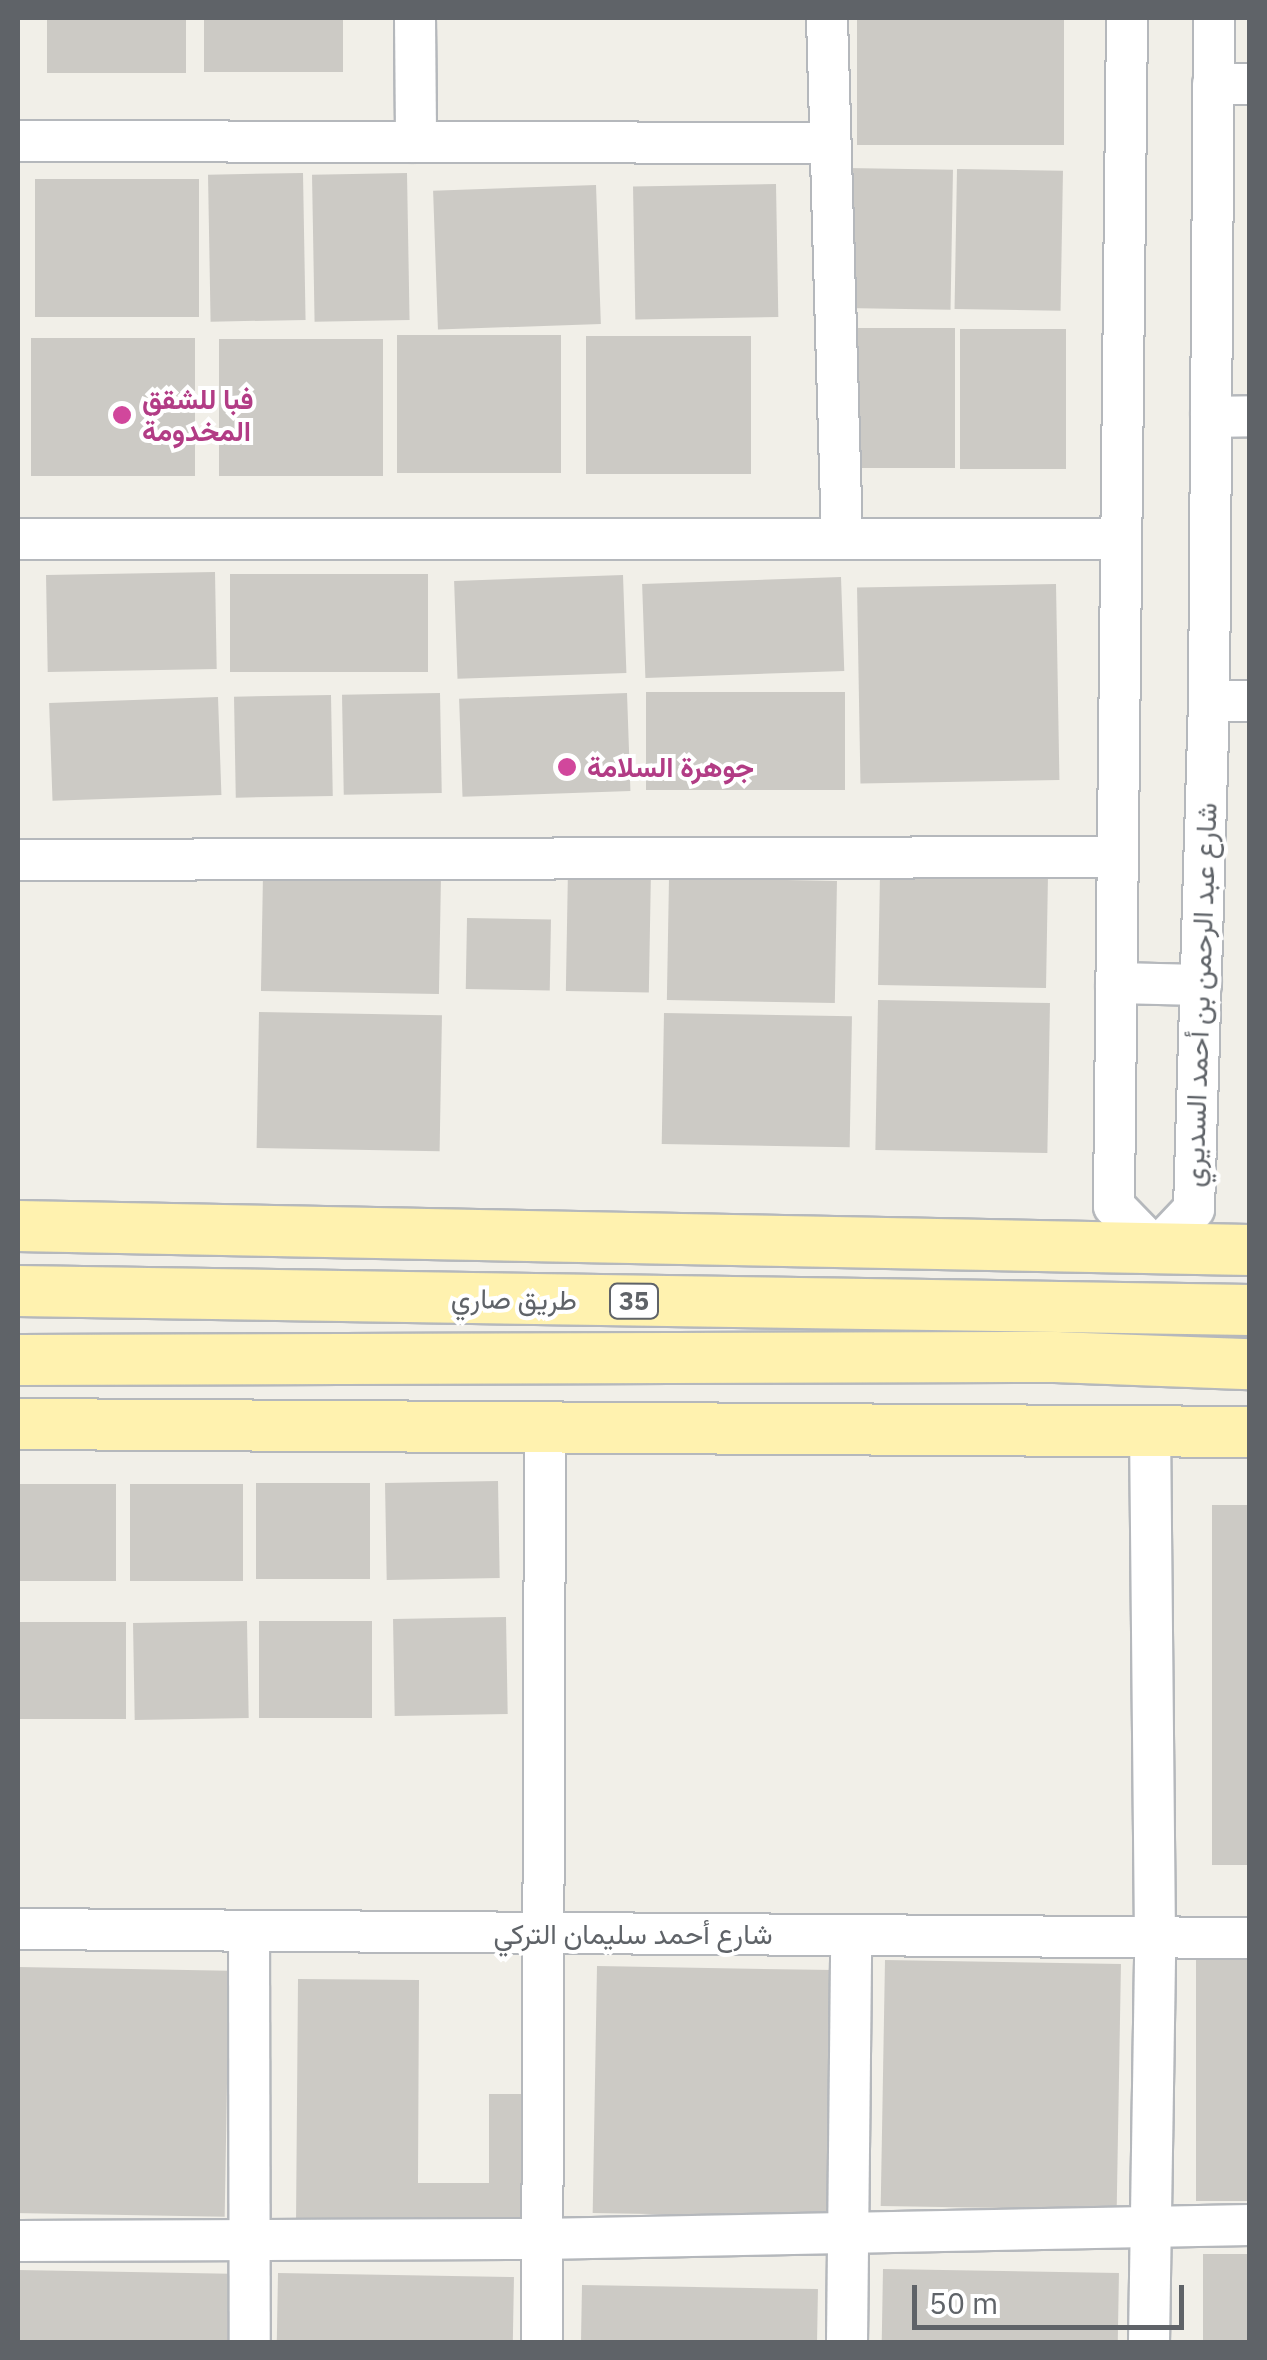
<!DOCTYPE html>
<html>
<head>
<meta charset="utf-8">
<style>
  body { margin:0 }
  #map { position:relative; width:1267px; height:2360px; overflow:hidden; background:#f1efe8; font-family:"IBM Plex Sans",Vazirmatn,sans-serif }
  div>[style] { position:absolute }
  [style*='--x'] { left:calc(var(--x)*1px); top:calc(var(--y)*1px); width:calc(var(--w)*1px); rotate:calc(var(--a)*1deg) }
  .building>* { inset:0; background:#cccac5; transform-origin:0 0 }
  .roads { filter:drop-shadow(2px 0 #b5b8bc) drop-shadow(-2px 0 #b5b8bc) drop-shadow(0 2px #b5b8bc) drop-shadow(0 -2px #b5b8bc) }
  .minor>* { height:40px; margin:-20px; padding:0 20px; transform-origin:20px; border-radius:20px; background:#fff }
  .major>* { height:50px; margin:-25px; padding:0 25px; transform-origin:25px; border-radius:25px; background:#fff2af }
  .dots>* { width:28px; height:28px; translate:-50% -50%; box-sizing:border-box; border:5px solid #fff; border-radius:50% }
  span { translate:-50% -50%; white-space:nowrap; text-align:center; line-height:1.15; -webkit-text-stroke:8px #fff; paint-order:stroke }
  .shield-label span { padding:2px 8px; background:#fff; border:2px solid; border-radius:8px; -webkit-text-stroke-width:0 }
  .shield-label { font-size:25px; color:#5f6368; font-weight:700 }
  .hotel-label { font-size:28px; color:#b23c85; font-weight:700 }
  .left { translate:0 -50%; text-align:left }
  .street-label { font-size:28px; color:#5f6368 }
  .frame { position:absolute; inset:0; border:20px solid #5f6368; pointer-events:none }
  .scale { position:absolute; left:912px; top:2285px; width:272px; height:45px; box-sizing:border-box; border:5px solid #5f6368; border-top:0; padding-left:12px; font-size:30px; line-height:35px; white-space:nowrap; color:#5f6368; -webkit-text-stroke:8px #fff; paint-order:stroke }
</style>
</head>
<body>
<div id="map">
  <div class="building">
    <i style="left:47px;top:18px;width:139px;height:55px"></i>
    <i style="left:204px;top:18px;width:139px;height:54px"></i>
    <i style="left:857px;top:18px;width:207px;height:127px"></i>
    <i style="left:847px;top:168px;width:106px;height:140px;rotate:1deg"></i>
    <i style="left:957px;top:169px;width:106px;height:140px;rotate:1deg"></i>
    <i style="left:303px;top:173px;width:147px;height:95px;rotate:89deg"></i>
    <i style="left:407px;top:173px;width:147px;height:95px;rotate:89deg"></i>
    <i style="left:35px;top:179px;width:164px;height:138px"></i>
    <i style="left:776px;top:184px;width:133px;height:143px;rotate:89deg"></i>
    <i style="left:596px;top:185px;width:139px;height:163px;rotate:88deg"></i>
    <i style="left:849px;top:328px;width:106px;height:140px"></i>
    <i style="left:960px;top:329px;width:106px;height:140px"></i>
    <i style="left:397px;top:335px;width:164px;height:138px"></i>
    <i style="left:586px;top:336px;width:165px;height:138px"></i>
    <i style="left:31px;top:338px;width:164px;height:138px"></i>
    <i style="left:219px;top:339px;width:164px;height:137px"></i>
    <i style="left:215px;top:572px;width:97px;height:169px;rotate:89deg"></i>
    <i style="left:230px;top:574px;width:198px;height:98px"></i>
    <i style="left:623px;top:575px;width:98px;height:169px;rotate:88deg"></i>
    <i style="left:841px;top:577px;width:94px;height:199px;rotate:88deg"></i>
    <i style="left:1056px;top:584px;width:196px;height:199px;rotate:89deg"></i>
    <i style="left:646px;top:692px;width:199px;height:98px"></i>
    <i style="left:440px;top:693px;width:100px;height:98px;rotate:89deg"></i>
    <i style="left:627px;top:693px;width:98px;height:168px;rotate:88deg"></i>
    <i style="left:331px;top:695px;width:101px;height:97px;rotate:89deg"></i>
    <i style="left:218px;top:697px;width:98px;height:169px;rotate:88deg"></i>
    <i style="left:568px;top:868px;width:83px;height:123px;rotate:1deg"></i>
    <i style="left:880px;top:873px;width:168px;height:112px;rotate:1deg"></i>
    <i style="left:263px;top:874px;width:178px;height:117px;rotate:1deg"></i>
    <i style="left:669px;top:878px;width:168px;height:122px;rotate:1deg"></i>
    <i style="left:467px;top:918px;width:84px;height:71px;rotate:1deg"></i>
    <i style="left:878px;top:1000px;width:172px;height:150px;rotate:1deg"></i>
    <i style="left:259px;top:1012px;width:183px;height:136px;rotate:1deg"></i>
    <i style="left:664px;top:1013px;width:188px;height:131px;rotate:1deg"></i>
    <i style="left:498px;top:1481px;width:97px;height:113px;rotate:89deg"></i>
    <i style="left:256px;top:1483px;width:114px;height:96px"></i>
    <i style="left:18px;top:1484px;width:98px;height:97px"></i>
    <i style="left:130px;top:1484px;width:113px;height:97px"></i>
    <i style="left:1212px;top:1505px;width:38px;height:360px"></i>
    <i style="left:506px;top:1617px;width:97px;height:113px;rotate:89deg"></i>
    <i style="left:247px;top:1621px;width:97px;height:114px;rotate:89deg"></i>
    <i style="left:259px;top:1621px;width:113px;height:97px"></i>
    <i style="left:18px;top:1622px;width:108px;height:97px"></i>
    <i style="left:1196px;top:1955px;width:54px;height:246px"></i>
    <i style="left:885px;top:1960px;width:236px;height:246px;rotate:1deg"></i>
    <i style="left:597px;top:1966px;width:236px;height:247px;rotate:1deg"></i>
    <i style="left:18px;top:1967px;width:211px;height:246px;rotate:1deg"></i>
    <i style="clip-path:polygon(298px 1979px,419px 1980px,418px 2183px,489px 2183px,489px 2094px,533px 2094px,532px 2227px,296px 2225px)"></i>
    <i style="left:1203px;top:2254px;width:47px;height:88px"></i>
    <i style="left:883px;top:2269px;width:236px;height:73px;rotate:1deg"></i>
    <i style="left:18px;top:2270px;width:212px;height:72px;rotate:1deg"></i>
    <i style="left:278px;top:2273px;width:236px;height:69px;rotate:1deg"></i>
    <i style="left:582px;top:2285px;width:236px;height:57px;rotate:1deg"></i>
  </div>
  <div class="roads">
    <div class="minor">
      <i style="--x:415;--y:18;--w:124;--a:89.5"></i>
      <i style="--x:827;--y:18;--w:521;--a:88.35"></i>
      <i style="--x:1127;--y:18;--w:1188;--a:90.63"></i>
      <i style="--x:1114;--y:1206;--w:60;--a:45.7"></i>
      <i style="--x:1156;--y:1249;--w:55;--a:-46.5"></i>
      <i style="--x:1194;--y:1209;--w:508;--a:-88.31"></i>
      <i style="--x:1209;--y:701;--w:683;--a:-89.58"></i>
      <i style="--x:1213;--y:84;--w:37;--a:0"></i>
      <i style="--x:18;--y:141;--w:809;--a:0.14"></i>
      <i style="--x:1211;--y:417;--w:39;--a:-1"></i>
      <i style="--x:18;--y:539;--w:1103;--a:0"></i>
      <i style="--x:1209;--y:701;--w:41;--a:0"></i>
      <i style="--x:18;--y:860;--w:1100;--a:-0.16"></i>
      <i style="--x:1116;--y:983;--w:85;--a:1.3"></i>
      <i style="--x:18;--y:1929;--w:1232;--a:0.42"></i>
      <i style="--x:249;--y:1931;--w:411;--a:89.9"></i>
      <i style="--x:18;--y:2241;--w:523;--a:-0.22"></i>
      <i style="--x:541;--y:2239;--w:709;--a:-1.13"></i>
      <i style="--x:542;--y:2342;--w:912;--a:-89.81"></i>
      <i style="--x:847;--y:2342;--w:406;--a:-89.4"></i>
      <i style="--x:1149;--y:2342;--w:404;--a:-89.1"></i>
      <i style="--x:1155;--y:1938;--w:508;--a:-90.56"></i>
    </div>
    <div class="major">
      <i style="--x:18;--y:1226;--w:1232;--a:1.12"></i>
      <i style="--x:18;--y:1291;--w:1232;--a:0.88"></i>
      <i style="--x:18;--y:1360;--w:1037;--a:-0.17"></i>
      <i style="--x:1055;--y:1357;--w:195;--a:2.1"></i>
      <i style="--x:18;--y:1424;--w:1232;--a:0.37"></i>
    </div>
  </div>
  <div class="dots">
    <i style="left:122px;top:415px;background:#d1479c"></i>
    <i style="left:567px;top:767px;background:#d1479c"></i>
  </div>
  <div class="shield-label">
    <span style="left:634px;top:1301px">35</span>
  </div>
  <div class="hotel-label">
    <span class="left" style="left:142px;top:415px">فبا للشقق<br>المخدومة</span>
    <span class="left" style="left:587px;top:767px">جوهرة السلامة</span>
  </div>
  <div class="street-label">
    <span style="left:1200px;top:995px;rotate:-88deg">شارع عبد الرحمن بن أحمد السديري</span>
    <span style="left:514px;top:1299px;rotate:1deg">طريق صاري</span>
    <span style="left:633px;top:1934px">شارع أحمد سليمان التركي</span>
  </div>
  <div class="frame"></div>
  <div class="scale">50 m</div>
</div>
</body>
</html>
